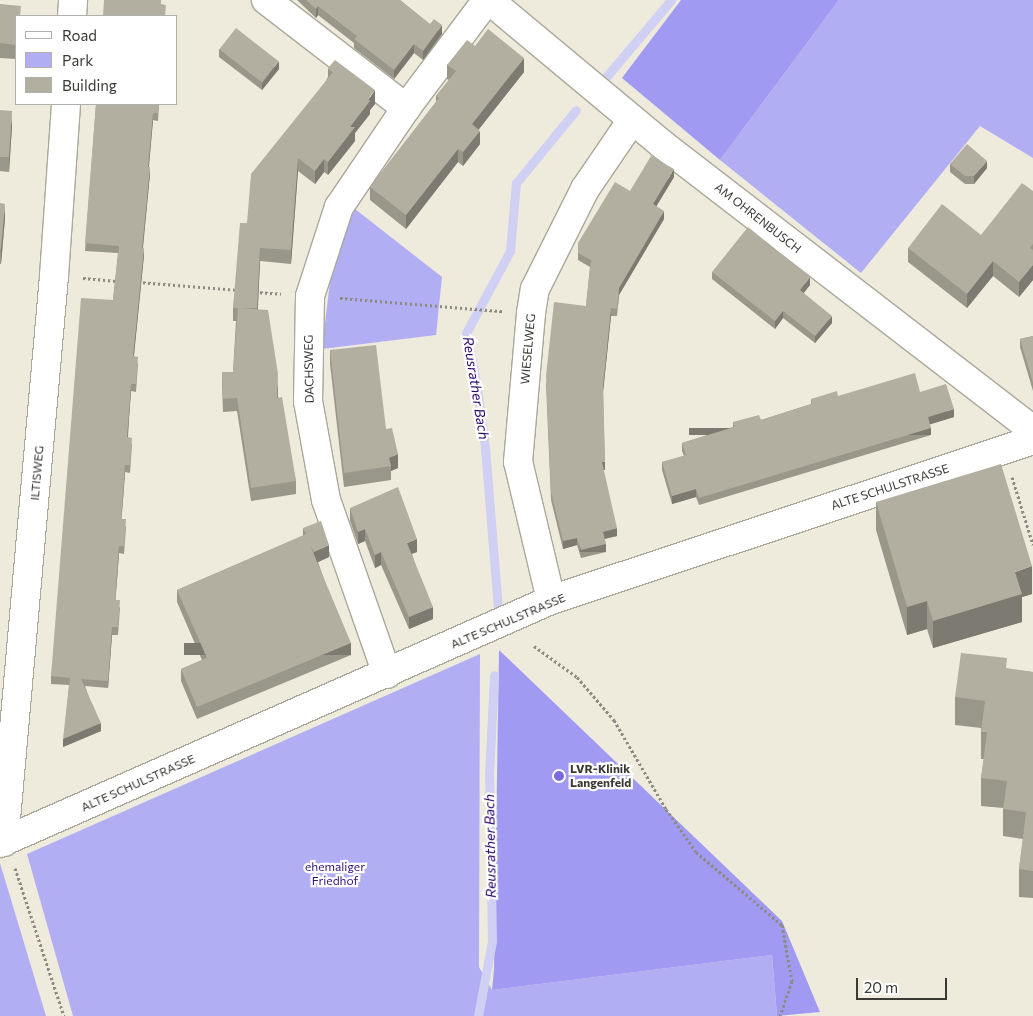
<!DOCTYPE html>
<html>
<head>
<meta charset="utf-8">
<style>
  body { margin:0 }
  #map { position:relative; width:1033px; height:1016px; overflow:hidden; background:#eeebdd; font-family:Commissioner,sans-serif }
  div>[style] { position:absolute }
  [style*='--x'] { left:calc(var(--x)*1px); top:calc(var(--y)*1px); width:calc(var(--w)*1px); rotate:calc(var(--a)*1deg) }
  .green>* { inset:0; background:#b2aef4 }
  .forest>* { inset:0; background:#a19af2 }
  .stream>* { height:9px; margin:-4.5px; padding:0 4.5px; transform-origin:4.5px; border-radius:4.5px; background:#d0cff4 }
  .path>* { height:3px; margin-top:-1.5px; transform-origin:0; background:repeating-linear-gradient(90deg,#8c8a81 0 2.5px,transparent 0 5px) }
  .roads { filter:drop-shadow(1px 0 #aaa89a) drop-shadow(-1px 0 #aaa89a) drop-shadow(0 1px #aaa89a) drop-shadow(0 -1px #aaa89a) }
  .minor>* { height:28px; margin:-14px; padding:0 14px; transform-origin:14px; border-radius:14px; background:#fff }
  .wall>* { inset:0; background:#99968a }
  .shaded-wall>* { inset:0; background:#7d7a71; transform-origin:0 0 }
  .building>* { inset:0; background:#b2afa1; transform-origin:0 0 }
  .dots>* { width:14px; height:14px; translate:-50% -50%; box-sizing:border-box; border:2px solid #fff; border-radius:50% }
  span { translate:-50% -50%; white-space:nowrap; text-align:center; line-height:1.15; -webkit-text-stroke:4.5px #fff; paint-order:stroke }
  .street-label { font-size:12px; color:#3a3934 }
  .poi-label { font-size:12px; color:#3a3934; font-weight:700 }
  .left { translate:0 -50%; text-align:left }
  .park-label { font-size:12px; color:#301078 }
  .water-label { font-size:14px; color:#2b0570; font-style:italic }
  .legend { position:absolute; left:15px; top:15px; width:162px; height:90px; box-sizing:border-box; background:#fff; border:1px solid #b0b0ae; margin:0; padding:6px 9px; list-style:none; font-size:15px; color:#3a3934 }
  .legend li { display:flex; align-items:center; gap:10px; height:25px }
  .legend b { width:25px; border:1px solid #b0b0ae }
  .scale { position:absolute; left:856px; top:978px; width:91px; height:22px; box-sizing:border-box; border:2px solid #3a3934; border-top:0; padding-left:6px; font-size:15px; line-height:18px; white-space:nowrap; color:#3a3934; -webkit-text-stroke:4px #fff; paint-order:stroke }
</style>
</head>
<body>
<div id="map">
  <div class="green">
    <i style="clip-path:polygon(839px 0,1033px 0,1033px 158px,980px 126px,861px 273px,720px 160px)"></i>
    <i style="clip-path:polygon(355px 209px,442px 277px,436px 335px,322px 349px,331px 273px,341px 239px)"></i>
    <i style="clip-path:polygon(480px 654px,479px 967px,492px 990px,772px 955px,777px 1016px,73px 1016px,27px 854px)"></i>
    <i style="clip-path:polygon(0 863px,46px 1016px,0 1016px)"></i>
  </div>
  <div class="forest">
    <i style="clip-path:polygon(681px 0,839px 0,720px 160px,622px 78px)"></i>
    <i style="clip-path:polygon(499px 650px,782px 921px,820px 1012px,777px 1016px,772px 955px,492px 990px,494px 969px)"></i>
  </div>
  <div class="stream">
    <i style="--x:606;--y:77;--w:101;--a:-49.8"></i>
    <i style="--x:498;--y:609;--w:163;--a:-94.6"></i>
    <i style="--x:485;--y:447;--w:67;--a:-97.8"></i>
    <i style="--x:476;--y:381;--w:49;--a:-101.8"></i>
    <i style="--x:466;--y:333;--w:93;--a:-61.8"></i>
    <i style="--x:510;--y:251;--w:68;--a:-85"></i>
    <i style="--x:516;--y:183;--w:94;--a:-50.6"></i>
    <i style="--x:478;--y:1016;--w:76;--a:-79.4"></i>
    <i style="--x:492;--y:941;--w:166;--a:-91"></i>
    <i style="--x:489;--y:775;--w:100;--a:-87.1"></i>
  </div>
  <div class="path">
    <i style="--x:83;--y:278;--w:36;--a:5"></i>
    <i style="--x:138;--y:282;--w:101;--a:4.5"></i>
    <i style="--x:255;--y:292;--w:26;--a:4"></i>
    <i style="--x:340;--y:298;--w:164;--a:4.6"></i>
    <i style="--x:1012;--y:477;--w:71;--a:72.8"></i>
    <i style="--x:534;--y:646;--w:53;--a:35.8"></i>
    <i style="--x:577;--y:677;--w:57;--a:49.3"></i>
    <i style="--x:614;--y:720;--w:103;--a:59.7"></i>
    <i style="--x:666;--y:809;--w:52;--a:55.1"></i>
    <i style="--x:696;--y:852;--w:113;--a:40.3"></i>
    <i style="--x:782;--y:925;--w:57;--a:79.9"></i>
    <i style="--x:792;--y:981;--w:37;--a:109"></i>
    <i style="--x:15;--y:868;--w:156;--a:71.7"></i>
  </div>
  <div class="roads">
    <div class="minor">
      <i style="--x:266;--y:0;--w:177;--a:37.6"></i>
      <i style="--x:489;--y:0;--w:226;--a:39.8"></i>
      <i style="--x:663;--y:145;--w:467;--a:37.6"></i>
      <i style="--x:72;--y:16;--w:16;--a:-86"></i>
      <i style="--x:551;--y:600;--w:142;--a:-103.4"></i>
      <i style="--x:518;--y:462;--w:150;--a:-85"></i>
      <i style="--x:531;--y:313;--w:24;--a:-81"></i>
      <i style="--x:535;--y:289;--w:112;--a:-63.4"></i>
      <i style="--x:585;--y:189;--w:83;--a:-55.7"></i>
      <i style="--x:387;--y:674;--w:184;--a:-109.3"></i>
      <i style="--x:326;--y:500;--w:101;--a:-100.3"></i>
      <i style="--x:308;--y:401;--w:105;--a:-88.9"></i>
      <i style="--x:310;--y:296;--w:94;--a:-72"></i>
      <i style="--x:339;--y:207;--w:120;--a:-55.9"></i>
      <i style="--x:406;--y:108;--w:135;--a:-53.1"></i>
      <i style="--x:4;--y:842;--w:568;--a:-84.95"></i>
      <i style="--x:54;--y:276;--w:172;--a:-86"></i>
      <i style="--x:0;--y:843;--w:602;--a:-23.8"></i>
      <i style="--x:551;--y:600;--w:508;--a:-18.36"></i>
    </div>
  </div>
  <div class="wall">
    <i style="clip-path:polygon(297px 0,400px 0,442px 34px,423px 60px,414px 53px,394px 79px,354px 48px,354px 43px,318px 15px,316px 18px)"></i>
    <i style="clip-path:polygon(0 4px,21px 16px,16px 16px,16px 59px,0 58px)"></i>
    <i style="clip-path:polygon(475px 46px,524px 72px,478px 130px,480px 144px,463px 166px,458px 162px,406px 229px,370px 200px,370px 187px,436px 102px,436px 96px,449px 80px,447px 79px,447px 65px)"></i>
    <i style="clip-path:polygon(219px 49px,279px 69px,262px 90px,219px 57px)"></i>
    <i style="clip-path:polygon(328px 68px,375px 104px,370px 110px,370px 114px,355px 133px,355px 141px,328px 175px,324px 172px,315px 184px,298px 171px,291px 264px,260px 261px,258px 309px,278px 388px,278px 398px,296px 481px,296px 494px,251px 501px,237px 411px,223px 412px,222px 385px,222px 372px,233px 372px,236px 321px,233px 321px,233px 308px,247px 223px,328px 77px)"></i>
    <i style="clip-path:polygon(96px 104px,159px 104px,158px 121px,153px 120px,149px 167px,150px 174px,143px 248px,144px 255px,134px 356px,138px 364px,136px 392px,131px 391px,129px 418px,128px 437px,132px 445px,130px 473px,125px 472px,123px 499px,121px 519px,126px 527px,124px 554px,119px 553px,117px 580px,115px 600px,120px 608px,118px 635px,112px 635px,108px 688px,85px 686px,101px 731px,63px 747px,69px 685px,51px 684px,51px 676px,113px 300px,118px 253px,85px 251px)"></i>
    <i style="clip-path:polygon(0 110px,12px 126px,9px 172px,0 171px)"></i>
    <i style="clip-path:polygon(950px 164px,987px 168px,974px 184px,965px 184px,950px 172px)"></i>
    <i style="clip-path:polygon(674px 177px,656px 206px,664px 219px,619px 295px,617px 316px,611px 316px,603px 391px,605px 469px,603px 470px,617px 536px,605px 539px,606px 552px,581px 558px,577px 545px,563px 549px,551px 500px,546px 384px,586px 306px,590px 267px,578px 260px,578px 243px,630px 191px)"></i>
    <i style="clip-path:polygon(1033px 191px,1033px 280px,1019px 297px,993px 276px,967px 308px,908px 262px,908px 248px,981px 235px)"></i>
    <i style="clip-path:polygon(0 203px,5px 218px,1px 264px,0 264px)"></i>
    <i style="clip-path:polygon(712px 272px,810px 285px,803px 293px,832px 323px,815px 343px,783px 318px,775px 329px,712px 279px)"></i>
    <i style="clip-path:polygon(1033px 336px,1033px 391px,1020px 347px,1020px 339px)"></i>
    <i style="clip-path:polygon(330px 350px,386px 429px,398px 468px,391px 471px,391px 480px,344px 487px,330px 364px)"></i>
    <i style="clip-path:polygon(920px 392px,954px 417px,930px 424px,931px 435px,699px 505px,696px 497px,672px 504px,662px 470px,662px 462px,684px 456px,682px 451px,682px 443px,733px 427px,733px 422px,761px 420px,811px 404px,811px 399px,838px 396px)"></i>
    <i style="clip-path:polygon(876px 502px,1032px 594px,1022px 597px,1022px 622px,933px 648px,927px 629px,907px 635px,876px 530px)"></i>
    <i style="clip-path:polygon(350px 508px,417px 552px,412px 554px,433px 619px,409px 629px,381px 565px,375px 568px,365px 541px,358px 544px,350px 521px)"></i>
    <i style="clip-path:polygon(303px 528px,329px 557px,318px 562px,351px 655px,197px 719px,181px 681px,181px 669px,202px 660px,177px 602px,177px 590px,303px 536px)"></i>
    <i style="clip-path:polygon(1007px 669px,1033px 672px,1033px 898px,1019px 897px,1019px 869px,1023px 839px,1003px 836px,1003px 808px,981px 806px,981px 778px,984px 759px,981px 759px,981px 728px,955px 725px,955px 697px)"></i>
  </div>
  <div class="shaded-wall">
    <i style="clip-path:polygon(318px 6px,318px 15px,316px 18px,316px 9px)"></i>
    <i style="clip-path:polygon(442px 25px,442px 34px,423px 60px,423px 51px)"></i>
    <i style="clip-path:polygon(414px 44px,414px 53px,394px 79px,394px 70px)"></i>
    <i style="clip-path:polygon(524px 58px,524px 72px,472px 138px,472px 124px)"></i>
    <i style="clip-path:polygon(279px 61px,279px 69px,262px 90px,262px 83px)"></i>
    <i style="clip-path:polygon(375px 90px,375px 104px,370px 110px,370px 114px,355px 133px,355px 141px,328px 175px,328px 162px,350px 127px)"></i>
    <i style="clip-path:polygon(12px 111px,12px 126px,9px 172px,9px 157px)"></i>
    <i style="clip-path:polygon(153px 113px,153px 120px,148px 174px,148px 167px)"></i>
    <i style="clip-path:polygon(480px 131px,480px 144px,463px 166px,463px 152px)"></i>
    <i style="clip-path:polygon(458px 149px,458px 162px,406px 229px,406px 215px)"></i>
    <i style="clip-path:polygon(298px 158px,298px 171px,291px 264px,291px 250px)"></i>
    <i style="clip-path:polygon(324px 159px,324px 172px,315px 184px,315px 171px)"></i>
    <i style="clip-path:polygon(987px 161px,987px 168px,974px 184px,974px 176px)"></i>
    <i style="clip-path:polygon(150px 167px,150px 174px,142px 255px,142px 248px)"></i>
    <i style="clip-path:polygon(674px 169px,674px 177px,653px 212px,653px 204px)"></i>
    <i style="clip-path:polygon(5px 204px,5px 218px,1px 264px,1px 249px)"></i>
    <i style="clip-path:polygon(664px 211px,664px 219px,619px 295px,617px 316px,619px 288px)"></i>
    <i style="clip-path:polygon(144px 248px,144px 255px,133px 364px,133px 356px)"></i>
    <i style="clip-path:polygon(260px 248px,260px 261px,257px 321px,257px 308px)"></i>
    <i style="clip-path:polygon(993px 261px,993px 276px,967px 308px,967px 294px)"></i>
    <i style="clip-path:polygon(1033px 265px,1033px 280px,1019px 297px,1019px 282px)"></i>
    <i style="clip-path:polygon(810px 277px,810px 285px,800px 298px,800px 290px)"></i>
    <i style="clip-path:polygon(611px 308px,611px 316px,603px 393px,603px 385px)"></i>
    <i style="clip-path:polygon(783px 311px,783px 318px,775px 329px,775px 321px)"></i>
    <i style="clip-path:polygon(832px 316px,832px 323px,815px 343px,815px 336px)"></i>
    <i style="clip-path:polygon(278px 374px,278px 388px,277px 412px,277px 398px)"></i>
    <i style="clip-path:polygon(131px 384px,131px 391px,127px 445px,127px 437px)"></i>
    <i style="clip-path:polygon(954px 409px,954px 417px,928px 425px,928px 417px)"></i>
    <i style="left:931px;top:428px;width:7px;height:242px;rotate:90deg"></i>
    <i style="clip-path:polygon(398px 454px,398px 468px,391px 471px,391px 466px,389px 458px)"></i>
    <i style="left:602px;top:462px;width:3px;height:8px"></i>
    <i style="clip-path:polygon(125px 465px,125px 472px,121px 526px,121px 519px)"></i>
    <i style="clip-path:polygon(696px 489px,696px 497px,672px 504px,672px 496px)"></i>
    <i style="clip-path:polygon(617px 528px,617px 536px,603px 539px,603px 532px)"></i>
    <i style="clip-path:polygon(365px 529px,365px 541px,358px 544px,358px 532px)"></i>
    <i style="clip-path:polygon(577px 538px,577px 545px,563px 549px,563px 541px)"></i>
    <i style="clip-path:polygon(417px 539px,417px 552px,407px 555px,407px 543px)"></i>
    <i style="left:606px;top:544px;width:8px;height:26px;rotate:90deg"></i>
    <i style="clip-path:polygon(329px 545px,329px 557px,314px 564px,314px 552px)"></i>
    <i style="clip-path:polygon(119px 546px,119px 553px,115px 607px,115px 600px)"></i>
    <i style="clip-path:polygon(381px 552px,381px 565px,375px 568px,375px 555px)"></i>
    <i style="clip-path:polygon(1032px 566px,1032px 594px,1022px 597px,1022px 622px,933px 648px,933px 621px,1015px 572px)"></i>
    <i style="clip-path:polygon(927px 601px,927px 629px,907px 635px,907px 607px)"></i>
    <i style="clip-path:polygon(433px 607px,433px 619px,409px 629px,409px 617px)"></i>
    <i style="clip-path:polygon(112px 627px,112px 635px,108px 688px,108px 681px)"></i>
    <i style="left:351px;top:643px;width:12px;height:167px;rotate:90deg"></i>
    <i style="clip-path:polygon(101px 723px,101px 731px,63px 747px,63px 739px)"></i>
  </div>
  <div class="building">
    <i style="clip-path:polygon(104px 0,161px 0,161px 4px,166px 5px,165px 16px,103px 16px)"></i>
    <i style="clip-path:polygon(306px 0,400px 0,430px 24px,434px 19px,442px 25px,423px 51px,414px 44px,394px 70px,354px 39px,357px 36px,318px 6px,316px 9px)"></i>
    <i style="clip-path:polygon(0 4px,21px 6px,20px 16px,16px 16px,16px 45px,0 43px)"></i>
    <i style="left:236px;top:28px;width:54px;height:27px;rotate:38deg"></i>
    <i style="clip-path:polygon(488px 29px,524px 58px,472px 124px,480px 131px,463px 152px,458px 149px,406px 215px,370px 187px,439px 98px,436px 96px,456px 71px,447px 65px,467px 40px,475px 46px)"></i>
    <i style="clip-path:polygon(335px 60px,375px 90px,368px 99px,370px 101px,350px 127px,355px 127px,328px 162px,324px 159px,315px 171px,298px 158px,291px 250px,260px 248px,257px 308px,240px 308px,268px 310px,278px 374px,277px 398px,282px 397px,296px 481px,251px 488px,237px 398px,223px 399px,222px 372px,233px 372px,238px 308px,233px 308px,240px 223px,247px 223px,251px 174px,333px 72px,328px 68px)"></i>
    <i style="clip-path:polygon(96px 104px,159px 104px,158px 113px,153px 113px,148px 167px,150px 167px,142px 248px,144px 248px,133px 356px,138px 357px,136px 384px,131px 384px,129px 410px,127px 437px,132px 438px,130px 465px,125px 465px,121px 519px,126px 519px,124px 546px,119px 546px,115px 600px,120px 600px,118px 627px,112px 627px,108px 681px,81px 679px,101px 723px,63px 739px,70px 678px,51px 676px,81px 298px,113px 300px,119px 246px,85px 243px)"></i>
    <i style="clip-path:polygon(0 110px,12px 111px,9px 157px,0 157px)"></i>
    <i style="clip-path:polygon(967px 144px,987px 161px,974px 176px,965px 176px,950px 164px)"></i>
    <i style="clip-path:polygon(651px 156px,674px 169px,653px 204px,664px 211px,619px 288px,617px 309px,611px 308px,603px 385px,605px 462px,602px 462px,617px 528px,603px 532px,606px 544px,581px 550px,577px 538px,563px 541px,551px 492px,546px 376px,554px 302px,586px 306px,591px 260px,578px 253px,578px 243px,615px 182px,630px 191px)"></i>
    <i style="clip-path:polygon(1022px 183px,1033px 191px,1033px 244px,1030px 248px,1033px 250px,1033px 265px,1019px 282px,993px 261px,967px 294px,908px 248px,942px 204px,981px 235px)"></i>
    <i style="clip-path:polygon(0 203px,5px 204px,1px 249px,0 249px)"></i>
    <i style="clip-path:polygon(748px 227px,810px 277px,800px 290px,832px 316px,815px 336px,783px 311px,775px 321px,712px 272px)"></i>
    <i style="clip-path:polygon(1033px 336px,1033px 383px,1020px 339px)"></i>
    <i style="clip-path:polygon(376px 345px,386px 429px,392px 428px,398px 454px,389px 458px,391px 466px,344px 473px,330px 350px)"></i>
    <i style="clip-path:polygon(915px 373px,920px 392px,946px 384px,954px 409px,928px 417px,931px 428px,699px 498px,696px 489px,672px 496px,662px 462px,686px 455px,682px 443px,734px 427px,733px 422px,759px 415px,761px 420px,812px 404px,811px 399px,837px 391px,838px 396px)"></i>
    <i style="clip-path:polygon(1001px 464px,1032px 566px,1015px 572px,1022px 594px,933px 621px,927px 601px,907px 607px,876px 502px)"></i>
    <i style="clip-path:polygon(398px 487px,417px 539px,407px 543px,433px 607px,409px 617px,381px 552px,375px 555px,365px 529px,358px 532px,350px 508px)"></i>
    <i style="clip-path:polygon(321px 521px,329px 545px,314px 552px,310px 545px,351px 643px,197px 707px,181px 669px,207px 658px,177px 590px,306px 534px,303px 528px)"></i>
    <i style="clip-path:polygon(961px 653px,1007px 658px,1006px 668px,1033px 672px,1033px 871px,1019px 869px,1026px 812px,1003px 809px,1007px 781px,981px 778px,987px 732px,981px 732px,985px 701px,955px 697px)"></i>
  </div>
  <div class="dots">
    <i style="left:559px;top:776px;background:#7b69e4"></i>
  </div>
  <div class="street-label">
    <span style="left:758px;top:218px;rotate:38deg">AM OHRENBUSCH</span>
    <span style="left:528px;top:349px;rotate:-85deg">WIESELWEG</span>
    <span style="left:309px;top:369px;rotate:-91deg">DACHSWEG</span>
    <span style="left:37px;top:473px;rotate:-85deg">ILTISWEG</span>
    <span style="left:890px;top:487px;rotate:-18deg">ALTE SCHULSTRASSE</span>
    <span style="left:508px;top:621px;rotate:-23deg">ALTE SCHULSTRASSE</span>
    <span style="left:138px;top:783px;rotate:-24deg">ALTE SCHULSTRASSE</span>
  </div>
  <div class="poi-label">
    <span class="left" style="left:570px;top:776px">LVR-Klinik<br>Langenfeld</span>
  </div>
  <div class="park-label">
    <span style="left:335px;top:874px">ehemaliger<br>Friedhof</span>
  </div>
  <div class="water-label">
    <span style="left:476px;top:388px;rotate:81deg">Reusrather Bach</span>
    <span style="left:490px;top:846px;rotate:-91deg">Reusrather Bach</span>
  </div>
  <ul class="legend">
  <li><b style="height:6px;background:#fff"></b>Road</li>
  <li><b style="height:14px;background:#b2aef4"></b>Park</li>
  <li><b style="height:14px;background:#b2afa1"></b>Building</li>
  </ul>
  <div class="scale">20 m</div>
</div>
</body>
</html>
